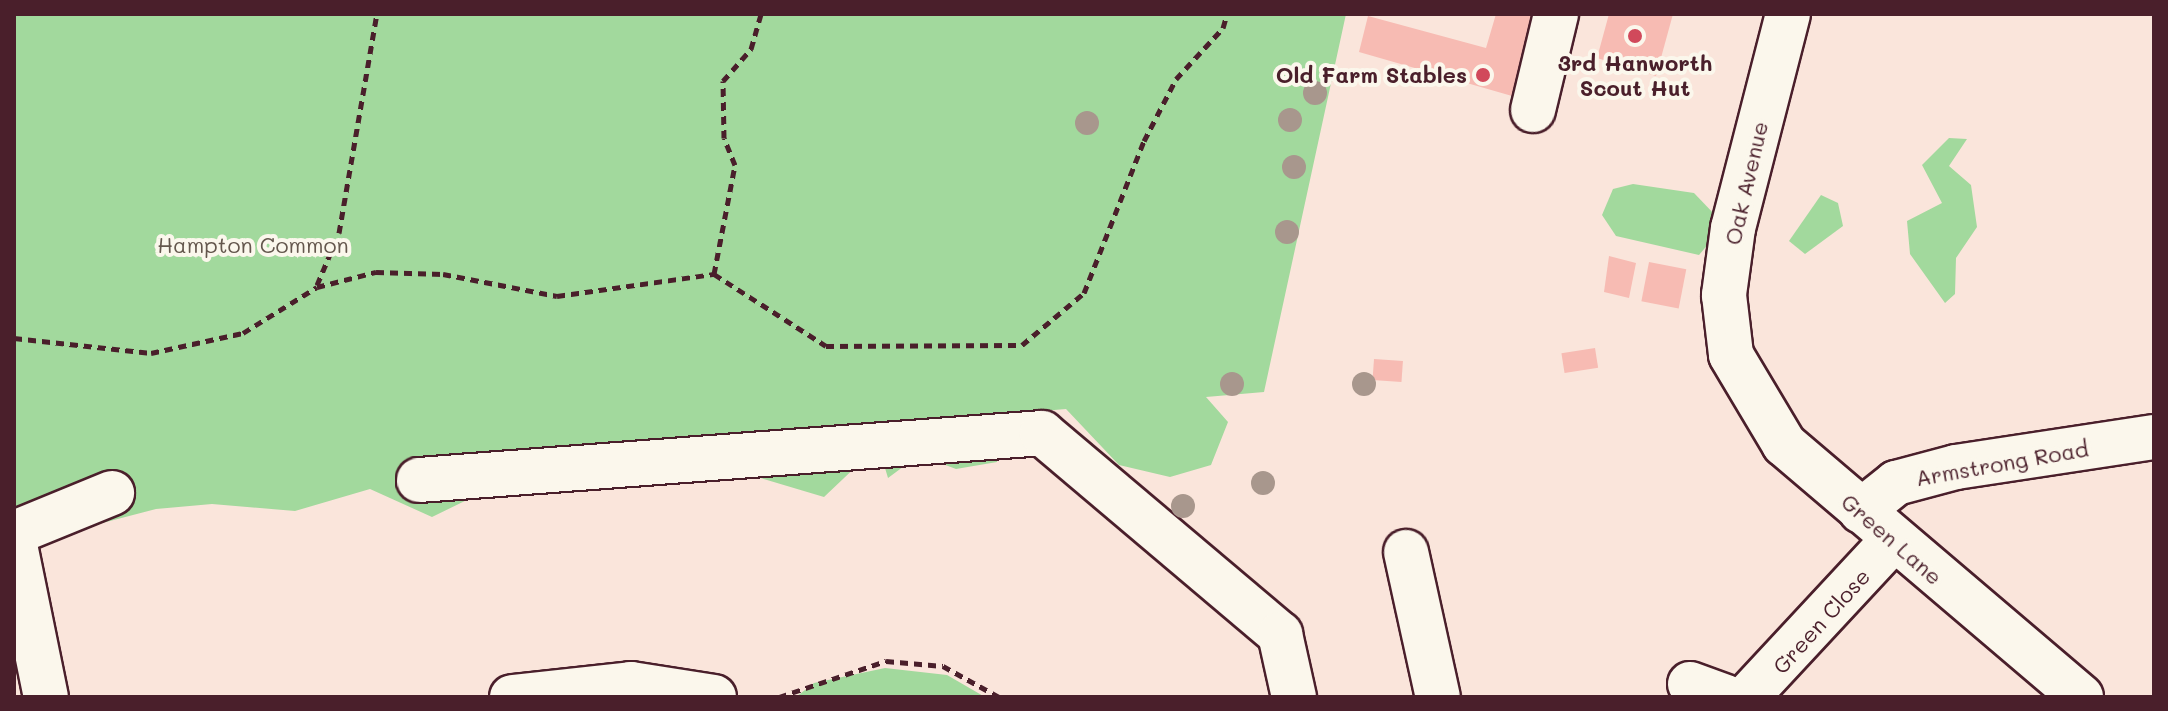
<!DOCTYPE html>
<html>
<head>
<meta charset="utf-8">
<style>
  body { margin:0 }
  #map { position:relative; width:2168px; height:711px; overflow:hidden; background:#fae5db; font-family:Mali,sans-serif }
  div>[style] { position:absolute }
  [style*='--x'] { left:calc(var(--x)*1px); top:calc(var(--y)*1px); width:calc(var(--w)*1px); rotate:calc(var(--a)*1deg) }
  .green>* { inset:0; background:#a2d99d }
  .building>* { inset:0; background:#f7bbb3; transform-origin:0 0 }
  .path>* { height:5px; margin-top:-2.5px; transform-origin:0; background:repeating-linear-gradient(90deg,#4a1f2b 0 8px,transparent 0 14px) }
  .roads { filter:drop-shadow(2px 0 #4a1f2b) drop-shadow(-2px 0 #4a1f2b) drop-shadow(0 2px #4a1f2b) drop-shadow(0 -2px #4a1f2b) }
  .minor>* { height:44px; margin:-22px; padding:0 22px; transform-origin:22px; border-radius:22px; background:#fbf7ec }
  .trees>* { width:24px; height:24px; margin:-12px; border-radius:50%; background:#a8978d }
  .dots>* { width:22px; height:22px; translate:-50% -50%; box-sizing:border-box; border:4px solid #fbf7ec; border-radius:50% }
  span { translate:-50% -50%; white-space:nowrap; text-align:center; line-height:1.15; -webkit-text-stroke:8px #fbf7ec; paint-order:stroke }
  .poi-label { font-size:22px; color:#4a1f2b; font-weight:700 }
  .right { translate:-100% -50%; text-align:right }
  .street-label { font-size:22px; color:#4a1f2b }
  .park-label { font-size:22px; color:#64574d }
  .frame { position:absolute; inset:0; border:16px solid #4a1f2b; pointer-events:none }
</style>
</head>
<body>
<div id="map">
  <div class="green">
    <i style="clip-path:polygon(14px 14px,1346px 14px,1264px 392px,1206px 397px,1228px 422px,1211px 465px,1170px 477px,1119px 465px,1066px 409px,997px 415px,997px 462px,956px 469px,919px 455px,888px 478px,882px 458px,863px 460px,824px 497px,754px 476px,510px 479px,432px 517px,370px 489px,295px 511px,212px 504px,156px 509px,14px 546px)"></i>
    <i style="clip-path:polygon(1949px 138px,1967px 139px,1949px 166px,1971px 185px,1977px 227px,1956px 258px,1955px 294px,1945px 303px,1910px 254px,1907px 221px,1942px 203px,1922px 165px)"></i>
    <i style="clip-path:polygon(1633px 184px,1694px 193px,1717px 217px,1716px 235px,1699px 255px,1616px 236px,1602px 215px,1613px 189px)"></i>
    <i style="clip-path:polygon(1821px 195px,1838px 203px,1843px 226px,1805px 254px,1789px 241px)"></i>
    <i style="clip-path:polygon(885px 668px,947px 675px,985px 697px,796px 697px,814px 683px)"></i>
  </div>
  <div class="building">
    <i style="clip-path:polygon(1496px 14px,1545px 14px,1519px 98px,1359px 52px,1368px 16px,1486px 48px)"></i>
    <i style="clip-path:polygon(1609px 14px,1673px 14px,1656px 76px,1597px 58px)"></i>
    <i style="clip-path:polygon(1609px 256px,1636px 263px,1629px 298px,1604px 292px)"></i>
    <i style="left:1649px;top:262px;width:38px;height:40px;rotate:11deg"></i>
    <i style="left:1595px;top:348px;width:20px;height:34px;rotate:81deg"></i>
    <i style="left:1374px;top:359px;width:29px;height:21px;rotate:4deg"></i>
  </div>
  <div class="path">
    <i style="--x:714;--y:274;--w:111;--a:-79.1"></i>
    <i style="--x:735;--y:165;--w:29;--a:-112"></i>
    <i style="--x:724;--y:138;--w:57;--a:-91"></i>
    <i style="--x:723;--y:81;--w:43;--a:-48.8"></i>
    <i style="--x:751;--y:49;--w:36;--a:-74"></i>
    <i style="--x:317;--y:285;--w:56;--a:-67.1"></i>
    <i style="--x:339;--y:233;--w:222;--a:-80.2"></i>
    <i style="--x:14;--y:338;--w:138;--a:6.2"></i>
    <i style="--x:151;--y:353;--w:94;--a:-12.3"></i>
    <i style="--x:243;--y:333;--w:87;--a:-31.9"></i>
    <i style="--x:317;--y:287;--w:61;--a:-14.3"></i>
    <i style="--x:376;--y:272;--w:67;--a:1.7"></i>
    <i style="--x:443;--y:274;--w:116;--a:10.9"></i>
    <i style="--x:557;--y:296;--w:159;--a:-8"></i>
    <i style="--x:714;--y:274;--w:133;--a:32.7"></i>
    <i style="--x:826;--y:346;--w:196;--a:-0.3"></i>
    <i style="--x:1022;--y:345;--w:81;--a:-40"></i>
    <i style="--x:1084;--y:293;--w:163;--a:-68.5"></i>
    <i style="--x:1144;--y:141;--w:70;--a:-62.7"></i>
    <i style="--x:1176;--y:79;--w:69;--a:-47.3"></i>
    <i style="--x:1223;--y:28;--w:15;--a:-74"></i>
    <i style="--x:779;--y:697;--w:113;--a:-18.6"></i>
    <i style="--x:886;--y:661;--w:57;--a:5"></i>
    <i style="--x:943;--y:666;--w:64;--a:29"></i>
  </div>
  <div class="roads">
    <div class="minor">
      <i style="--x:1788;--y:14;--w:221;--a:104.4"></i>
      <i style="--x:1733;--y:228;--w:68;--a:97.7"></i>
      <i style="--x:1724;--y:295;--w:60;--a:83.3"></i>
      <i style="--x:1731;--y:355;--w:104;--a:59.2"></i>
      <i style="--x:1784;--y:444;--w:390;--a:40.4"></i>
      <i style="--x:1533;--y:110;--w:99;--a:-76.5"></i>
      <i style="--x:419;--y:480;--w:625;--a:-4.31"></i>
      <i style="--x:1042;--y:433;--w:312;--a:40.2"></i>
      <i style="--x:1280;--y:634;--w:65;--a:77.5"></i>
      <i style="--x:1861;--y:511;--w:45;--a:-38.7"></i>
      <i style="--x:1896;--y:483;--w:62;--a:-14.9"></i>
      <i style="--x:1956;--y:467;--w:200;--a:-8.6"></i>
      <i style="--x:14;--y:533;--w:106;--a:-22.2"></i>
      <i style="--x:14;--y:540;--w:160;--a:78.5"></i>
      <i style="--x:1406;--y:552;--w:148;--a:77.6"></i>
      <i style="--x:1690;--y:684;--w:38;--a:20"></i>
      <i style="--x:512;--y:697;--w:120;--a:-6.2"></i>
      <i style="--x:631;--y:684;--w:84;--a:8.9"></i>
      <i style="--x:1747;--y:697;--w:212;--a:-47.1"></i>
    </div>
  </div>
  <div class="trees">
    <i style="left:1315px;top:93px"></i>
    <i style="left:1290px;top:120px"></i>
    <i style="left:1087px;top:123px"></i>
    <i style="left:1294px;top:167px"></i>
    <i style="left:1287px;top:232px"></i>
    <i style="left:1232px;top:384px"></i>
    <i style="left:1364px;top:384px"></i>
    <i style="left:1263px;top:483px"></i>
    <i style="left:1183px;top:506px"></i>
  </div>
  <div class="dots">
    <i style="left:1635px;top:36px;background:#d1495b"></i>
    <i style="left:1483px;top:75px;background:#d1495b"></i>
  </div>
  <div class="poi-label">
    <span style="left:1635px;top:75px">3rd Hanworth<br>Scout Hut</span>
    <span class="right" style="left:1467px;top:75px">Old Farm Stables</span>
  </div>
  <div class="street-label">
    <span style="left:1746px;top:183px;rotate:-77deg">Oak Avenue</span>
    <span style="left:2002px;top:463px;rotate:-10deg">Armstrong Road</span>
    <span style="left:1892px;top:539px;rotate:41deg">Green Lane</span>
    <span style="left:1821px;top:621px;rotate:-48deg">Green Close</span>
  </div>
  <div class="park-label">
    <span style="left:253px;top:245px">Hampton Common</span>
  </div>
  <div class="frame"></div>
</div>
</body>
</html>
